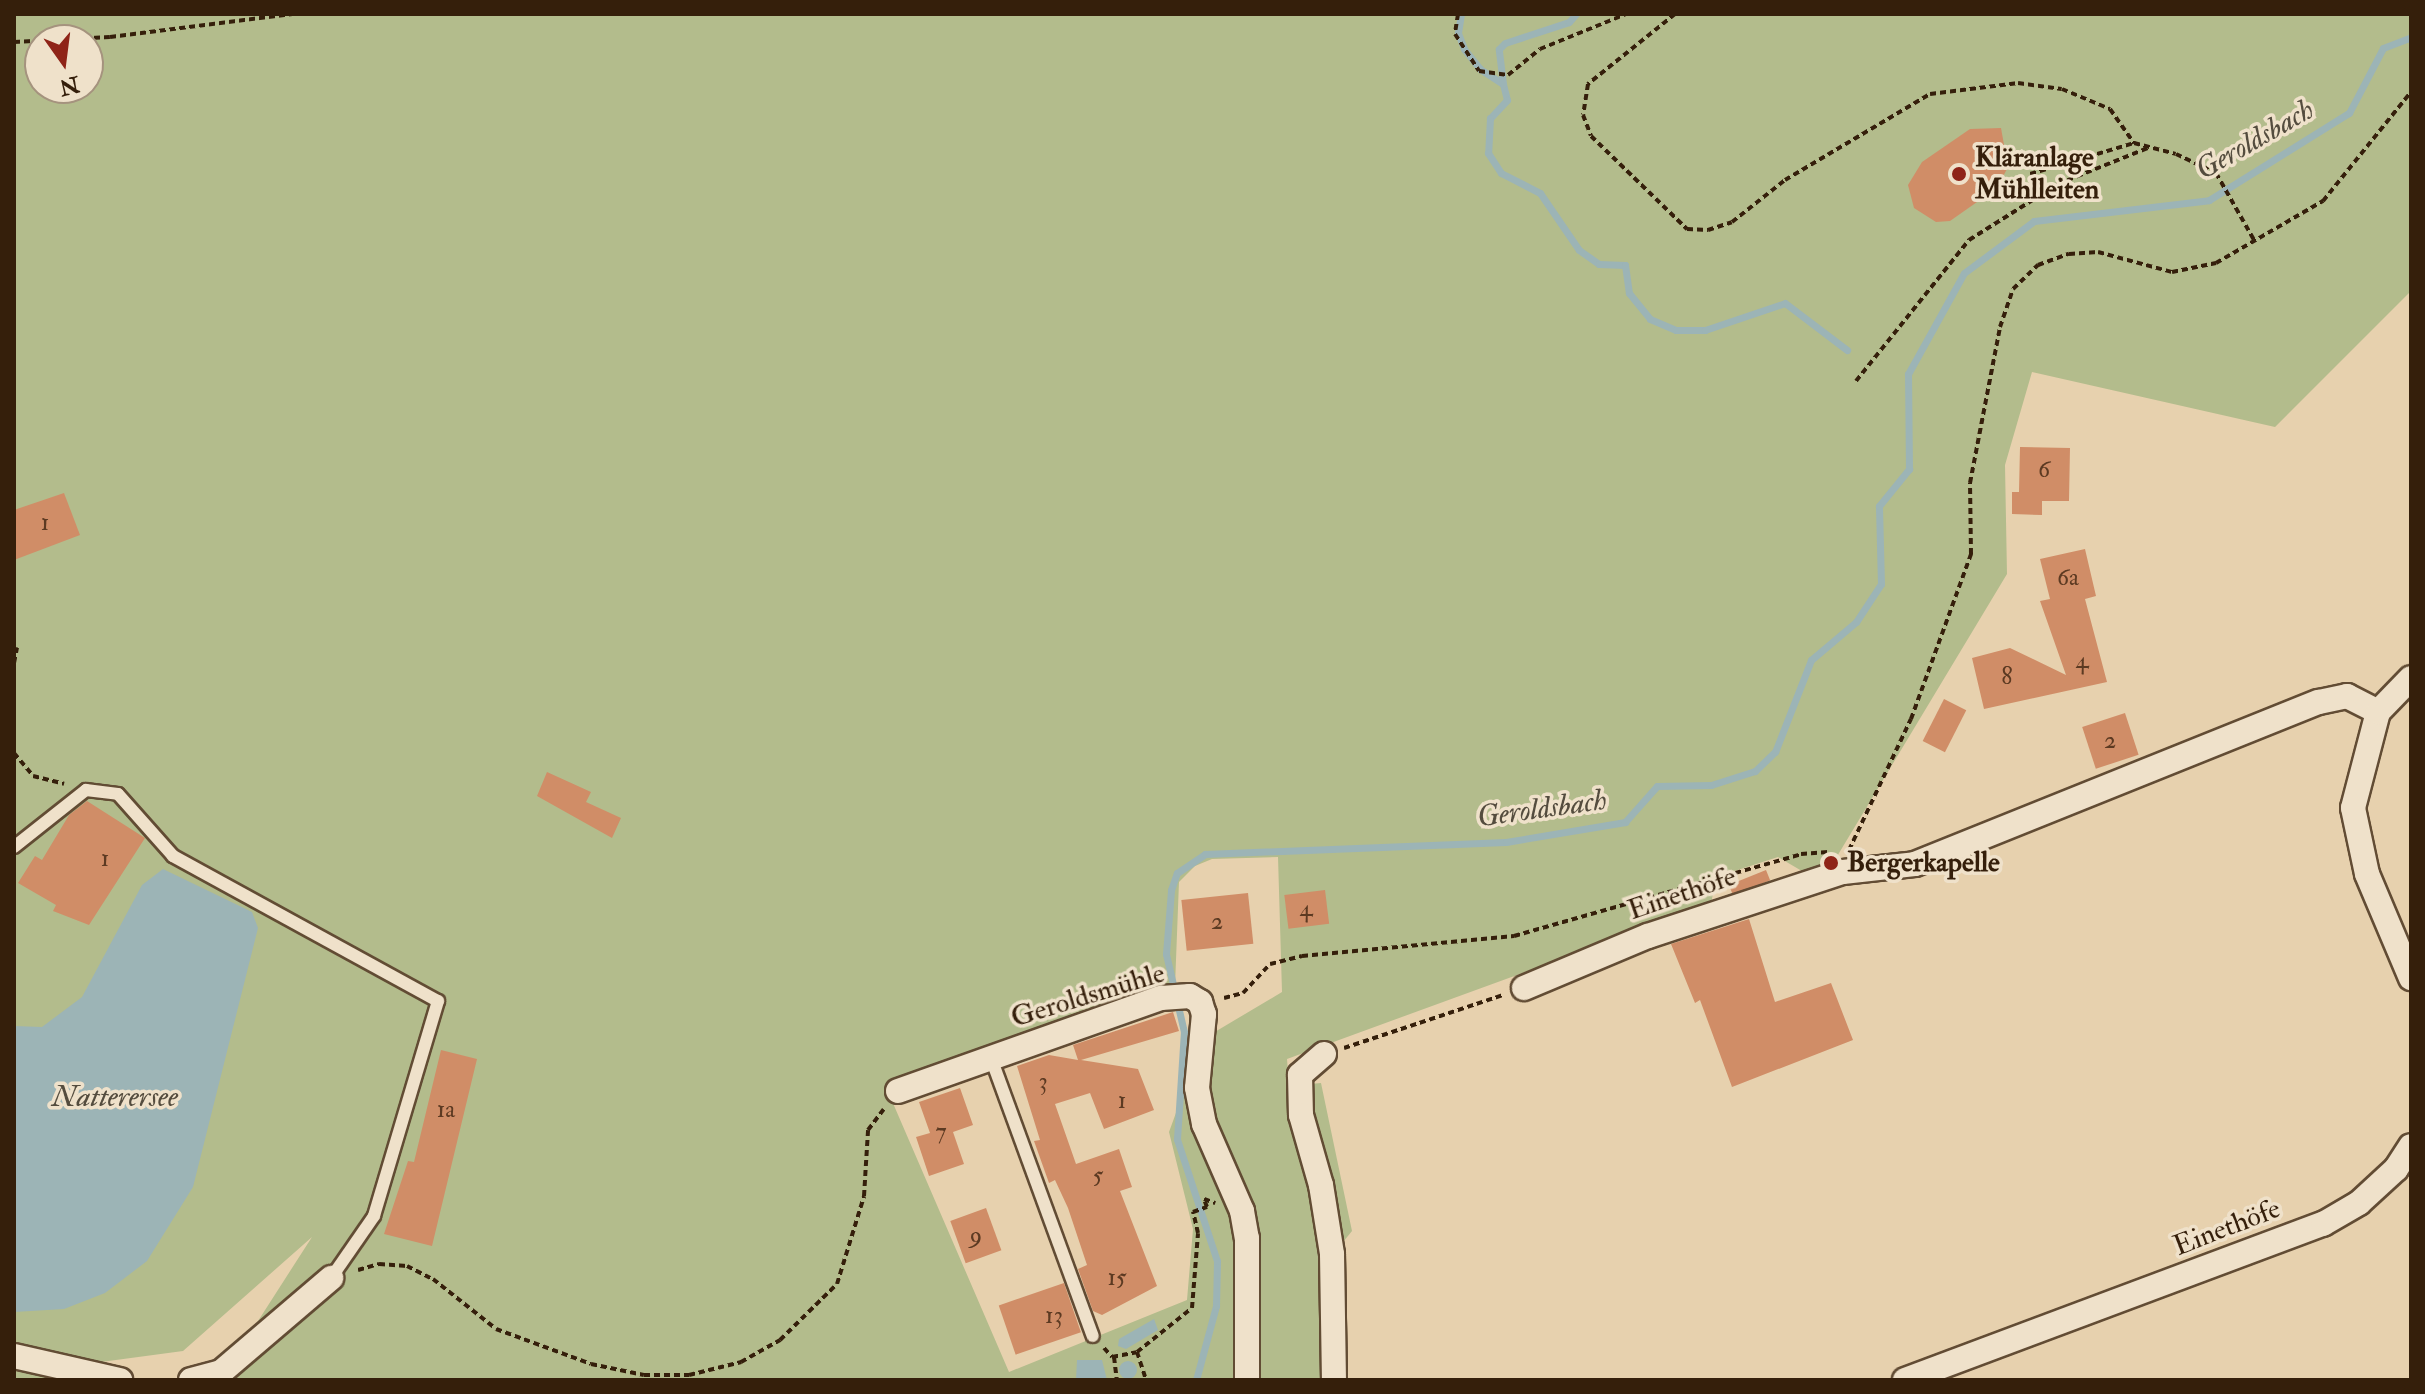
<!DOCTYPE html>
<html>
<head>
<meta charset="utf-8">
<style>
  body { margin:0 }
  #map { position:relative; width:2425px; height:1394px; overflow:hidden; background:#e7d1ae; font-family:"IM FELL Double Pica",serif }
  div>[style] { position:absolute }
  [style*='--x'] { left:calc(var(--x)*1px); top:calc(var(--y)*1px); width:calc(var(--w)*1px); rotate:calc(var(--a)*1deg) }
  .green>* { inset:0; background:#b3bc8c }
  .water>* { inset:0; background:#9cb4b6 }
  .round { border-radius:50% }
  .stream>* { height:7px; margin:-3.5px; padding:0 3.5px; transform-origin:3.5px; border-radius:3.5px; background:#9cb4b6 }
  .building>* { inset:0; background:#d08d67; transform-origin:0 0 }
  .path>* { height:4px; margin-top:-2px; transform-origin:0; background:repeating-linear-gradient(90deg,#351f0b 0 6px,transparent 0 10px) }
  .roads { filter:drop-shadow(2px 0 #624c34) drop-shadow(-2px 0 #624c34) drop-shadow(0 2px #624c34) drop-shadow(0 -2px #624c34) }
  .service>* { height:12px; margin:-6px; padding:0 6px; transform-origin:6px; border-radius:6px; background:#efe1ca }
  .minor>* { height:24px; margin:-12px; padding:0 12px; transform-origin:12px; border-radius:12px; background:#efe1ca }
  .dots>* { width:22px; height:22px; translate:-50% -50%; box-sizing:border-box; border:4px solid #efe1ca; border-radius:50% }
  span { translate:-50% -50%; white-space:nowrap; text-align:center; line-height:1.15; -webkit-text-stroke:7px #efe1ca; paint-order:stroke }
  .number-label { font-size:24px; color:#5c3a22 }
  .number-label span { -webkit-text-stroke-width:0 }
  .poi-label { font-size:28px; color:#351f0b; font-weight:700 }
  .left { translate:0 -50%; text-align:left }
  .street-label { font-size:28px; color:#351f0b }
  .water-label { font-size:30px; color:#544c3e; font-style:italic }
  .frame { position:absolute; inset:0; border:16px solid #351f0b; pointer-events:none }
  .north { position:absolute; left:24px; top:24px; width:80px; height:80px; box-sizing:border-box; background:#efe1ca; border:2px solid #a5937e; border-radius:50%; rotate:166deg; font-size:22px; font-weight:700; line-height:32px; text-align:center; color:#351f0b }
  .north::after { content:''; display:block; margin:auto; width:28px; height:36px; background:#8f2418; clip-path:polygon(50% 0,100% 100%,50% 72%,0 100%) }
</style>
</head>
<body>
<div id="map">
  <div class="green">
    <i style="clip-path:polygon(evenodd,14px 14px,2411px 14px,2411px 291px,2275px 427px,2032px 372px,2005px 465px,2007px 574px,1830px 868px,1807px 874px,1778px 857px,1716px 877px,1711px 904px,1287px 1059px,1289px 1086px,1321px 1083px,1352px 1231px,1339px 1247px,1340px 1380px,220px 1380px,312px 1237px,183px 1351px,101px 1362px,109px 1380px,14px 1380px,14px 14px,40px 40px,88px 40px,88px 88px,40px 88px,40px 40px,14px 14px,1278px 857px,1282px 992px,1203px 1039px,1169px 1132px,1193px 1229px,1187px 1300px,1009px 1372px,886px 1087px,1175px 986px,1179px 882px,1195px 866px,1212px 859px,1278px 857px)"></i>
  </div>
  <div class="water">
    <i style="clip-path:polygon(163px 869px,252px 912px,258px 928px,193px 1187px,147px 1261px,105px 1293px,64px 1309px,14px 1312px,14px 1026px,42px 1027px,82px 997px,142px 885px)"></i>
    <i style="clip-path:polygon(1154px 1319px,1158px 1330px,1126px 1349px,1118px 1346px,1119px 1339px)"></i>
    <i style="clip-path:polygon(1077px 1360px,1102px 1360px,1107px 1380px,1076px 1380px)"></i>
    <i class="round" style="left:1119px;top:1361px;width:18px;height:18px"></i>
  </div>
  <div class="stream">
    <i style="--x:1461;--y:14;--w:19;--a:99"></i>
    <i style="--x:1458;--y:33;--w:17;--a:69"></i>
    <i style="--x:1464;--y:49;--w:26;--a:51"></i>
    <i style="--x:1480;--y:69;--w:27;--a:33"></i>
    <i style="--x:1503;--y:84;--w:16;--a:76"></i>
    <i style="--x:1507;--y:100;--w:25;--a:133"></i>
    <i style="--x:1490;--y:118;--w:35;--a:93"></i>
    <i style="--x:1488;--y:153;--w:24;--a:57"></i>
    <i style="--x:1501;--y:173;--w:44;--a:27.1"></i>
    <i style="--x:1540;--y:193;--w:69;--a:55.6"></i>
    <i style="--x:1579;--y:250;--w:24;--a:35"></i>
    <i style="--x:1599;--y:264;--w:26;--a:2"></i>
    <i style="--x:1625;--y:265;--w:28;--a:82"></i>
    <i style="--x:1629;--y:293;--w:33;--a:51"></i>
    <i style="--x:1650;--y:319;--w:28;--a:23"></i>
    <i style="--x:1676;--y:330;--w:29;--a:0"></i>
    <i style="--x:1705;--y:330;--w:84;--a:-18.6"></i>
    <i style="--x:1785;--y:303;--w:78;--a:37.2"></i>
    <i style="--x:1503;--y:84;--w:35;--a:-97"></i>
    <i style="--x:1499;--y:49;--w:8;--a:-45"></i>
    <i style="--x:1505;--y:43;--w:67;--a:-18.2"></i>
    <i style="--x:1569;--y:22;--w:11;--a:-49"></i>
    <i style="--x:1196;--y:1380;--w:77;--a:-74.9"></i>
    <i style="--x:1216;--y:1306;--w:45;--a:-88.7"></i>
    <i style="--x:1217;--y:1261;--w:128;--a:-108.2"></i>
    <i style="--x:1177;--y:1139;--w:107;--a:-86.3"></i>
    <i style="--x:1184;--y:1032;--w:80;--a:-103"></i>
    <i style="--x:1166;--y:954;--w:64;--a:-85.5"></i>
    <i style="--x:1171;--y:890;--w:18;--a:-71"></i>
    <i style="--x:1177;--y:873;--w:34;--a:-34"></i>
    <i style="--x:1205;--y:854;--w:301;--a:-2.3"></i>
    <i style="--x:1506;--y:842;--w:121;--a:-9.5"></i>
    <i style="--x:1625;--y:822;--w:48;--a:-48.4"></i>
    <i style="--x:1657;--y:786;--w:54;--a:-1.1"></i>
    <i style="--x:1711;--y:785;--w:46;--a:-17.7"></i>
    <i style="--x:1755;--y:771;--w:28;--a:-44"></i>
    <i style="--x:1775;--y:752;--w:99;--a:-68.6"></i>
    <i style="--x:1811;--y:660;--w:59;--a:-40.2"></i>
    <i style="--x:1856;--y:622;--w:45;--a:-56.7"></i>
    <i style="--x:1881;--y:584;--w:78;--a:-91.5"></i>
    <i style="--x:1879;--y:506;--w:48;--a:-51"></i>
    <i style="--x:1909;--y:469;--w:95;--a:-90.6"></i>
    <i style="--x:1908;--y:374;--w:115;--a:-61"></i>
    <i style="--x:1964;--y:273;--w:87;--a:-36.6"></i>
    <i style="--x:2034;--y:221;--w:176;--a:-6.8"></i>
    <i style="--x:2209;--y:200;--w:165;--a:-31.9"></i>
    <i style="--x:2349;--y:113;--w:73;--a:-62.4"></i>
    <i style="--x:2383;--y:48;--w:30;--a:-21"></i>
  </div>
  <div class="building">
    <i style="clip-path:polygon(2001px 128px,2008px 167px,1997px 188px,1950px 221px,1936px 222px,1914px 208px,1908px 185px,1922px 162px,1970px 129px)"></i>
    <i style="clip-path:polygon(2020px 447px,2070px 448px,2069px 501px,2042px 501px,2042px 515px,2012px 514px,2012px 492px,2019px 492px)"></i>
    <i style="clip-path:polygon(64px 493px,80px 535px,14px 560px,14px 510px)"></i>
    <i style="clip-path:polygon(2085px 549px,2096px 596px,2085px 599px,2107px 682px,1984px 709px,1972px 658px,2010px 648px,2066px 675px,2040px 601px,2050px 599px,2040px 559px)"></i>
    <i style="left:1944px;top:699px;width:25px;height:47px;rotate:27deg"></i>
    <i style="left:2125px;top:713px;width:44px;height:45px;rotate:72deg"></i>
    <i style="clip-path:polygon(547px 772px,591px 792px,586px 802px,621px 818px,612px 838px,537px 796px)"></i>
    <i style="clip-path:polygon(87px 801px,145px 838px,89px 925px,53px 911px,56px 905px,18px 883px,35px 856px,42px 860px,69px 815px)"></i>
    <i style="left:1766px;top:870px;width:11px;height:40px;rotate:68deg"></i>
    <i style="left:1325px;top:890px;width:34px;height:41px;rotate:83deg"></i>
    <i style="left:1248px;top:893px;width:51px;height:67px;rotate:84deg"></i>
    <i style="clip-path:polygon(1749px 919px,1775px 1002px,1831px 983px,1853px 1040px,1732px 1087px,1700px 1000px,1695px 1003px,1671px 944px)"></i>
    <i style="clip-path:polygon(1173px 1012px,1179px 1031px,1081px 1060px,1138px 1069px,1154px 1110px,1104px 1129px,1090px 1093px,1055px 1104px,1076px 1164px,1119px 1149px,1132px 1187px,1120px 1191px,1157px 1286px,1102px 1315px,1093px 1311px,1078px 1269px,1087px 1265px,1068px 1208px,1055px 1180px,1049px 1183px,1034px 1141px,1040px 1140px,1017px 1066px,1049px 1055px,1078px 1060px,1073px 1045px)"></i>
    <i style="clip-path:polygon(441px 1050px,477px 1059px,432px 1246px,384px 1234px,408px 1161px,414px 1162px)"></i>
    <i style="clip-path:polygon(960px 1088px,973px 1125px,953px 1132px,964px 1164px,929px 1176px,916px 1137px,930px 1133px,919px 1102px)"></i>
    <i style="left:986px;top:1208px;width:45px;height:38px;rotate:70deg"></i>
    <i style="left:1064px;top:1283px;width:52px;height:69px;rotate:71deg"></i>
  </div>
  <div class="path">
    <i style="--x:1458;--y:14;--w:20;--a:99"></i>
    <i style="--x:1455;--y:34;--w:44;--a:57"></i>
    <i style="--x:1479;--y:71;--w:29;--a:8"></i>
    <i style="--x:1508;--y:75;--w:41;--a:-39.1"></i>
    <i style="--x:1540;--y:49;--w:93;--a:-22.1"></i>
    <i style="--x:1675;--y:14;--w:112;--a:141.2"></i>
    <i style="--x:1588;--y:84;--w:31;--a:99"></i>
    <i style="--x:1583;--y:115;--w:22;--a:69"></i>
    <i style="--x:1591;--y:136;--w:134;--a:44.1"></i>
    <i style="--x:1687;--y:229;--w:21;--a:3"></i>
    <i style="--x:1708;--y:230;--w:25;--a:-18"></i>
    <i style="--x:1732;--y:222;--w:68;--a:-38.4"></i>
    <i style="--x:1785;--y:180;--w:169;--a:-30.7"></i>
    <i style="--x:1930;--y:94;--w:89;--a:-7.1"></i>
    <i style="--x:2018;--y:83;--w:44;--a:7.8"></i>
    <i style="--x:2062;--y:89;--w:52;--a:22.6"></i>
    <i style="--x:2110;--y:109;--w:42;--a:54.8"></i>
    <i style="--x:14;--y:42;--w:96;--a:-3"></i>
    <i style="--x:110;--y:37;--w:184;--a:-7.2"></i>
    <i style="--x:2030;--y:174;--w:109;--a:-16.6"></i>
    <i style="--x:2134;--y:143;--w:43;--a:14.7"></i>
    <i style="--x:2176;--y:154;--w:44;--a:25.4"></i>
    <i style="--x:2216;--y:173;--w:77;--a:60.4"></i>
    <i style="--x:1856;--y:381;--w:181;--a:-51.3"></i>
    <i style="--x:1969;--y:240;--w:105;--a:-32.2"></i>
    <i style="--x:2058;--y:184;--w:97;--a:-21.8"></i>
    <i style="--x:14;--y:663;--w:16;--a:-79"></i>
    <i style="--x:14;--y:753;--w:30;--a:50"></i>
    <i style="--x:33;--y:776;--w:32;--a:14"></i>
    <i style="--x:1849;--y:850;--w:145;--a:-64.7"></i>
    <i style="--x:1911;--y:719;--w:176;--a:-70"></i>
    <i style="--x:1971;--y:554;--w:71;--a:-90.8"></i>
    <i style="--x:1970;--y:483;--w:159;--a:-79.1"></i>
    <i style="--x:2000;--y:327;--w:40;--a:-71.1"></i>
    <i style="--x:2013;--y:289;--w:35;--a:-44"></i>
    <i style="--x:2038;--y:265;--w:33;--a:-20"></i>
    <i style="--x:2069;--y:254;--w:29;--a:-4"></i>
    <i style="--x:2098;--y:252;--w:77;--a:15.1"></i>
    <i style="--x:2172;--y:272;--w:45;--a:-11.6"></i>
    <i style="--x:2216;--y:263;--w:124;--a:-30.1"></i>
    <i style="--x:2323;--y:201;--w:140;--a:-51.1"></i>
    <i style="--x:1224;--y:998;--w:20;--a:-15"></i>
    <i style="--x:1243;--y:993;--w:40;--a:-47"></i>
    <i style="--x:1270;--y:964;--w:33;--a:-14"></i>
    <i style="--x:1302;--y:956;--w:213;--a:-5.4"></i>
    <i style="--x:1514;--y:936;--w:298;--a:-15.9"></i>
    <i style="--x:1801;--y:854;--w:27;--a:-4"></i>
    <i style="--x:1344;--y:1048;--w:168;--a:-18.4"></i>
    <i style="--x:358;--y:1270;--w:22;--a:-16"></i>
    <i style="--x:379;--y:1264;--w:28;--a:4"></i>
    <i style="--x:407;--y:1266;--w:29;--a:27"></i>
    <i style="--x:433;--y:1279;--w:80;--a:38.4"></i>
    <i style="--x:496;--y:1329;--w:101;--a:20.2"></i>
    <i style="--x:591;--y:1364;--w:54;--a:11.7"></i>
    <i style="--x:644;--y:1375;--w:45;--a:0"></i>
    <i style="--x:689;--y:1375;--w:54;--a:-14"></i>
    <i style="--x:741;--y:1362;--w:45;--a:-29.4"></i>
    <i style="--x:780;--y:1340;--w:80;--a:-44.5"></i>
    <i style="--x:837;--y:1284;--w:92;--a:-72.9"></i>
    <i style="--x:864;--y:1196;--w:66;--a:-86.5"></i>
    <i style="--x:868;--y:1130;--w:26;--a:-53"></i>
    <i style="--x:1104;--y:1348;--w:12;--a:48"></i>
    <i style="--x:1112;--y:1357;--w:25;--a:-11"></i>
    <i style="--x:1137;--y:1352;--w:28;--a:72"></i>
    <i style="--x:1137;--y:1352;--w:70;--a:-38.7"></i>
    <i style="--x:1192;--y:1308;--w:75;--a:-85.4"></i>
    <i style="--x:1198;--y:1233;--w:22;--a:-103"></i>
    <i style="--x:1193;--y:1212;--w:15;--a:-20"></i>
    <i style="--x:1207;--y:1207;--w:9;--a:-111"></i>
    <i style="--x:1204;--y:1199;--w:12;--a:20"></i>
    <i style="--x:1114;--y:1357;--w:23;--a:83"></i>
  </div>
  <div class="roads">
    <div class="service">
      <i style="--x:14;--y:847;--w:92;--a:-38.4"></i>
      <i style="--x:86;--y:790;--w:32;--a:7"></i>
      <i style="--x:118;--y:794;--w:83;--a:48.4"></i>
      <i style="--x:173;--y:856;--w:302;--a:28.7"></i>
      <i style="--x:438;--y:1001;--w:224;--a:106.6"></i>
      <i style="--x:374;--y:1216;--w:75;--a:124.7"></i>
      <i style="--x:991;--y:1058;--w:296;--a:69.9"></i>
    </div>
    <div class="minor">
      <i style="--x:2378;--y:712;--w:99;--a:104.6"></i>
      <i style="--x:2353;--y:808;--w:67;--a:78"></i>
      <i style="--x:2367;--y:874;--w:113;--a:67.1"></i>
      <i style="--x:1524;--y:988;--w:134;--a:-22.8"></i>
      <i style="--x:1648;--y:936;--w:205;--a:-18.2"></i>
      <i style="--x:1843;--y:872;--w:72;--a:-6.3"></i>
      <i style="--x:1915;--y:864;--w:435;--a:-21.9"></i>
      <i style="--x:2319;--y:702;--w:29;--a:-12"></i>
      <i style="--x:2347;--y:696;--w:35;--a:27"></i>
      <i style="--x:2378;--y:712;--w:47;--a:-45.9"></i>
      <i style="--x:1324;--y:1054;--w:32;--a:139"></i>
      <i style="--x:1300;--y:1075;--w:40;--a:88.6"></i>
      <i style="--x:1301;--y:1115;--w:73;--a:74.1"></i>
      <i style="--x:1321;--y:1185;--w:70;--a:80.9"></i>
      <i style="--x:1332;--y:1254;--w:126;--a:89.1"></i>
      <i style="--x:898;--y:1091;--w:279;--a:-19.5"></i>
      <i style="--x:1161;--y:998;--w:29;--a:-4"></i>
      <i style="--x:1190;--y:996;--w:12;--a:31"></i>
      <i style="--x:1200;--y:1002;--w:13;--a:72"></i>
      <i style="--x:1204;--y:1014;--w:74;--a:95.4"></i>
      <i style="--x:1197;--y:1088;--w:37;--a:79"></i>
      <i style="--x:1204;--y:1124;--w:95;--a:66.4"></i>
      <i style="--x:1242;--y:1211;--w:27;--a:80"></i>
      <i style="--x:1247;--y:1238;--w:142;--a:90"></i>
      <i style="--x:14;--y:1356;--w:109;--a:12.8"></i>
      <i style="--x:191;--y:1380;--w:31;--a:-15"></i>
      <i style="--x:221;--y:1372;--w:145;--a:-40.5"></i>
      <i style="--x:1905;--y:1380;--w:446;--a:-20.5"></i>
      <i style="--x:2323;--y:1224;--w:42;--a:-30.3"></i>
      <i style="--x:2359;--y:1203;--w:50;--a:-42.6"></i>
      <i style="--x:2396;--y:1169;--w:27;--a:-57"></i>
    </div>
  </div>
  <div class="dots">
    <i style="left:1959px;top:174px;background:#8f2418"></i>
    <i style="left:1831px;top:863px;background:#8f2418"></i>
  </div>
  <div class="number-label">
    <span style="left:2044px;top:470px">6</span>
    <span style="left:45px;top:523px">1</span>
    <span style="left:2068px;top:578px">6a</span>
    <span style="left:2082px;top:661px">4</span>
    <span style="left:2007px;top:677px">8</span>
    <span style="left:2110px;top:741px">2</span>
    <span style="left:105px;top:859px">1</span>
    <span style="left:1306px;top:909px">4</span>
    <span style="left:1217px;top:922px">2</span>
    <span style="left:1043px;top:1082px">3</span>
    <span style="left:1122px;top:1101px">1</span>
    <span style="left:446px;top:1110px">1a</span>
    <span style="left:941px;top:1132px">7</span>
    <span style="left:1098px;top:1176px">5</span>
    <span style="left:976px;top:1236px">9</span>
    <span style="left:1117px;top:1278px">15</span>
    <span style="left:1054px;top:1316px">13</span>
  </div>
  <div class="poi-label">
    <span class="left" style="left:1975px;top:174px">Kläranlage<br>Mühlleiten</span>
    <span class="left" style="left:1847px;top:863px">Bergerkapelle</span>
  </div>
  <div class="street-label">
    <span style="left:1682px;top:894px;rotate:-19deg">Einethöfe</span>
    <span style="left:1088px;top:996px;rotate:-17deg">Geroldsmühle</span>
    <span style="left:2227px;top:1228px;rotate:-21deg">Einethöfe</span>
  </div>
  <div class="water-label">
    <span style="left:2255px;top:140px;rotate:-30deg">Geroldsbach</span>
    <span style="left:1542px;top:809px;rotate:-8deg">Geroldsbach</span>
    <span style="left:115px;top:1097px">Natterersee</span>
  </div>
  <div class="frame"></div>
  <div class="north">N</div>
</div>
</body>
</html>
